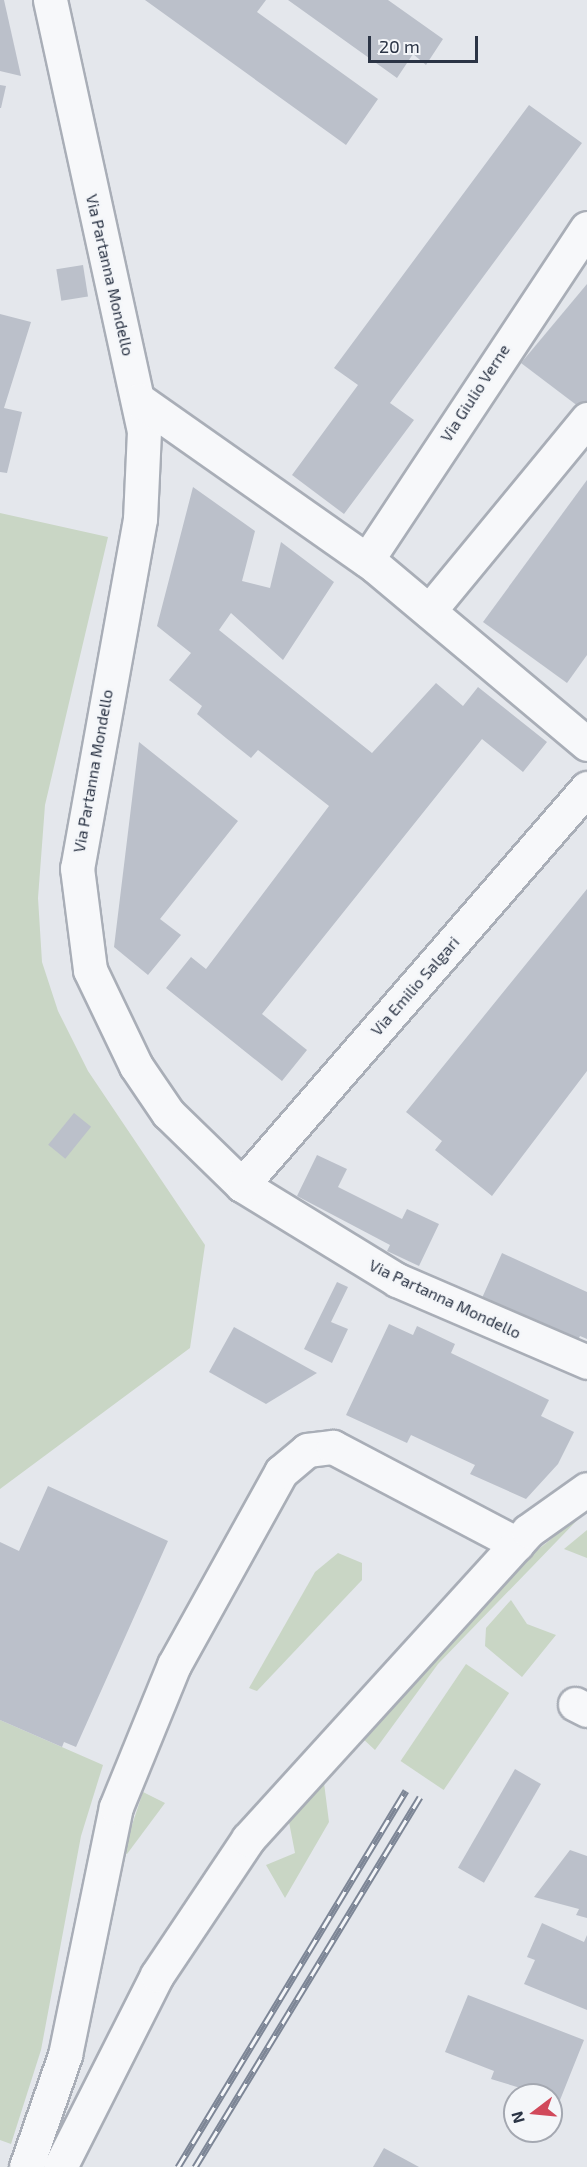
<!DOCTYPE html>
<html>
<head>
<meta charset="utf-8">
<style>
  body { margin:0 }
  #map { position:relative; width:587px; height:2167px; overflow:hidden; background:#e4e7ec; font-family:"Exo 2",sans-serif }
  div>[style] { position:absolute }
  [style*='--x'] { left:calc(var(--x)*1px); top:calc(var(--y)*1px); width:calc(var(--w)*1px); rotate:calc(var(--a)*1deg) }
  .green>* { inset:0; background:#c9d6c5; transform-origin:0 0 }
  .building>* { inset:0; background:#bbc0ca; transform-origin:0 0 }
  .roads { filter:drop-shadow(2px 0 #a9aeb7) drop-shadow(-2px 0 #a9aeb7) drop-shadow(0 2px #a9aeb7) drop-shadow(0 -2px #a9aeb7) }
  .minor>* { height:33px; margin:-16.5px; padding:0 16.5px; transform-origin:16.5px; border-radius:16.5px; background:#f7f8fa }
  .rail>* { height:7px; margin-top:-3.5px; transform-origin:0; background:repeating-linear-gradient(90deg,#f4f6f9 0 14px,#7d8696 0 28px); box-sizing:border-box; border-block:2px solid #7d8696 }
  span { translate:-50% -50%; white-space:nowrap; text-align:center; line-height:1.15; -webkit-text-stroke:5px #f4f6f9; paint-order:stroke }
  .street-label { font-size:16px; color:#2b3445 }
  .north { position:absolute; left:503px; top:2083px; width:60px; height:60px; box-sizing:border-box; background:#f4f6f9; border:2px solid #a4a8b1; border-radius:50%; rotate:254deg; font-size:16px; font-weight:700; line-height:24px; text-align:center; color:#2b3445 }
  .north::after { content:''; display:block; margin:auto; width:21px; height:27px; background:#d1495b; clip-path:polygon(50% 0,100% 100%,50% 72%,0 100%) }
  .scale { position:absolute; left:368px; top:36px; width:110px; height:27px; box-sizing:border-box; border:3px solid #2b3445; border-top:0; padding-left:8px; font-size:18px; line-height:21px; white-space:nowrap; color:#2b3445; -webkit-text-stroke:4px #f4f6f9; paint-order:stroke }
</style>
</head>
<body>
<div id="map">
  <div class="green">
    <i style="clip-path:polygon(0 513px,108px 537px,45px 805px,38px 898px,42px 962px,58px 1011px,88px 1071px,205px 1245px,190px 1348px,0 1489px)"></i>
    <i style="clip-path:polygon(587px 1510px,438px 1664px,375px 1750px,361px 1737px,524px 1561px)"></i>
    <i style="clip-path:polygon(587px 1530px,587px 1558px,564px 1549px)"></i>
    <i style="clip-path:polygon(338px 1553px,362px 1563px,362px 1580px,257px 1691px,249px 1688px,315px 1572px)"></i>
    <i style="clip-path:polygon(511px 1600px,527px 1624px,556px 1635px,522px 1677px,485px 1646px,486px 1628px)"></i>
    <i style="left:466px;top:1664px;width:52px;height:117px;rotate:34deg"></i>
    <i style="clip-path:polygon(0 1720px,103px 1765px,81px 1836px,41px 2050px,11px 2144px,0 2140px)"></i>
    <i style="clip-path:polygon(323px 1775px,329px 1822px,285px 1898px,266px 1865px,295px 1853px,289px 1822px,282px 1823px)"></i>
    <i style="clip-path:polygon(143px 1792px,165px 1803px,127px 1854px,123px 1852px)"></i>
  </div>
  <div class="building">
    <i style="clip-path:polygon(0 0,4px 0,21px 76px,0 71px)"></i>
    <i style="clip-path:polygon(145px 0,266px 0,257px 12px,378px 99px,346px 145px)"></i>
    <i style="clip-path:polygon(288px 0,388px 0,443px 39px,426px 65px,413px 54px,397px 78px)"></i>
    <i style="clip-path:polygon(0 85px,6px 86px,1px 108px,0 108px)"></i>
    <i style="clip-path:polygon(529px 105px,582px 143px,390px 403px,414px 420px,344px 514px,292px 475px,358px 385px,334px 368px)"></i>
    <i style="left:83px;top:265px;width:32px;height:27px;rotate:81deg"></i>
    <i style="clip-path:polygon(587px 284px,587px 413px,521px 363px)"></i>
    <i style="clip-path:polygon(0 314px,31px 322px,4px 408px,22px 412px,7px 473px,0 472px)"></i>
    <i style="clip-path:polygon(587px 480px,587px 655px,567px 683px,483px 622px)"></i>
    <i style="clip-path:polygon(193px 487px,255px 531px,242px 581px,270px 588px,281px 542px,334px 582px,283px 660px,231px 613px,219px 630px,372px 753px,436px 683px,463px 706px,478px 687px,547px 742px,523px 772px,482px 739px,262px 1014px,307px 1050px,282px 1081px,166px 988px,191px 957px,206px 969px,329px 806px,258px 750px,251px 758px,226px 738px,197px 714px,202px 706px,169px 680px,191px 653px,157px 626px)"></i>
    <i style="clip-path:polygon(139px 742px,238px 821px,160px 919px,181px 935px,148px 975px,114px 947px)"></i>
    <i style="clip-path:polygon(587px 889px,587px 1071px,492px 1196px,435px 1150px,442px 1141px,406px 1112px)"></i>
    <i style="left:74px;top:1113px;width:22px;height:41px;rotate:39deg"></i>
    <i style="clip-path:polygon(317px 1155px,347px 1169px,338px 1187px,402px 1219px,407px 1209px,439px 1224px,419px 1266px,387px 1251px,390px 1245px,297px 1196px)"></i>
    <i style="clip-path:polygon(502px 1253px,587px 1292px,587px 1339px,580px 1336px,577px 1342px,482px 1298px)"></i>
    <i style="clip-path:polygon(337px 1282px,348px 1287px,331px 1322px,348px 1329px,332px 1363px,304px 1349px)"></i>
    <i style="clip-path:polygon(389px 1324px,413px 1335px,417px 1326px,455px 1344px,451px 1353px,549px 1400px,541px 1416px,574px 1432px,558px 1464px,526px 1499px,470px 1474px,475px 1465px,411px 1435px,407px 1443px,346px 1415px)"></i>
    <i style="clip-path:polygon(234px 1327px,254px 1338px,317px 1373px,266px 1404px,209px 1372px)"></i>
    <i style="clip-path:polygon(48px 1486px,168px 1541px,76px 1747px,64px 1742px,62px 1747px,0 1720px,0 1542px,19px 1551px)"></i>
    <i style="left:515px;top:1769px;width:30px;height:114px;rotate:30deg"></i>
    <i style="clip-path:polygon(570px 1850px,587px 1856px,587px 1918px,576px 1915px,579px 1909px,534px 1897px)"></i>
    <i style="clip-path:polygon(542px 1923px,584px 1942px,587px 1935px,587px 2010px,524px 1984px,535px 1960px,527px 1957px)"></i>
    <i style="clip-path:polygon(468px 1995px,584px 2040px,560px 2100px,491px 2079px,494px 2071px,445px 2052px)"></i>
    <i style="clip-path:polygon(384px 2148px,419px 2167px,373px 2167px)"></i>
  </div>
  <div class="roads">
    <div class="minor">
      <i style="--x:50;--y:0;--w:441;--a:77.7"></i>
      <i style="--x:144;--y:431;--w:88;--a:92.6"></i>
      <i style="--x:140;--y:519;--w:355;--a:100.2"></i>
      <i style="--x:77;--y:868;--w:103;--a:82.7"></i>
      <i style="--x:90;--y:970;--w:106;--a:64.4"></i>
      <i style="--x:136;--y:1066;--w:57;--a:55.8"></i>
      <i style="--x:168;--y:1113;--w:103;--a:44.2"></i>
      <i style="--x:242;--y:1185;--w:182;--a:31.5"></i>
      <i style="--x:397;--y:1280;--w:207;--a:23.3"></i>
      <i style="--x:139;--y:400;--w:289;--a:35.1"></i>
      <i style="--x:375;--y:566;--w:277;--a:40"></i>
      <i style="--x:367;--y:560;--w:398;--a:-56.5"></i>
      <i style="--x:429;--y:611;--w:249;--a:-50.5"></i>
      <i style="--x:242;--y:1185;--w:526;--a:-49.01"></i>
      <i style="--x:575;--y:1704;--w:13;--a:27"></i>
      <i style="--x:26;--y:2167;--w:119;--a:-70.8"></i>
      <i style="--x:65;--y:2055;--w:253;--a:-78.4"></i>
      <i style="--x:116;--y:1807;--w:153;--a:-67.8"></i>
      <i style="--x:174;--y:1665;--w:221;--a:-61"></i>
      <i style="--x:281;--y:1472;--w:34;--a:-40"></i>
      <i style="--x:307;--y:1450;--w:26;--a:-7"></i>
      <i style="--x:333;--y:1447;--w:208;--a:27.8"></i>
      <i style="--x:60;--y:2167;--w:215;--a:-63.2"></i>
      <i style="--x:157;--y:1975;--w:164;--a:-56.2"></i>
      <i style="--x:248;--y:1839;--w:416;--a:-47.7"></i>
      <i style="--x:528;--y:1531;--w:72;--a:-35.4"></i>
    </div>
  </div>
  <div class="rail">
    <i style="--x:178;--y:2167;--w:440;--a:-58.8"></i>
    <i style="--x:195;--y:2167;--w:433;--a:-58.7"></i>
  </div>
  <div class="street-label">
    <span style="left:110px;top:275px;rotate:77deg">Via Partanna Mondello</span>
    <span style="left:475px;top:393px;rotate:-57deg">Via Giulio Verne</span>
    <span style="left:93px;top:771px;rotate:-80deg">Via Partanna Mondello</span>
    <span style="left:415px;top:986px;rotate:-49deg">Via Emilio Salgari</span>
    <span style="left:445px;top:1299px;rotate:25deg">Via Partanna Mondello</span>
  </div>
  <div class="north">N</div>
  <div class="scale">20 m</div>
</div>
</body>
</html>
